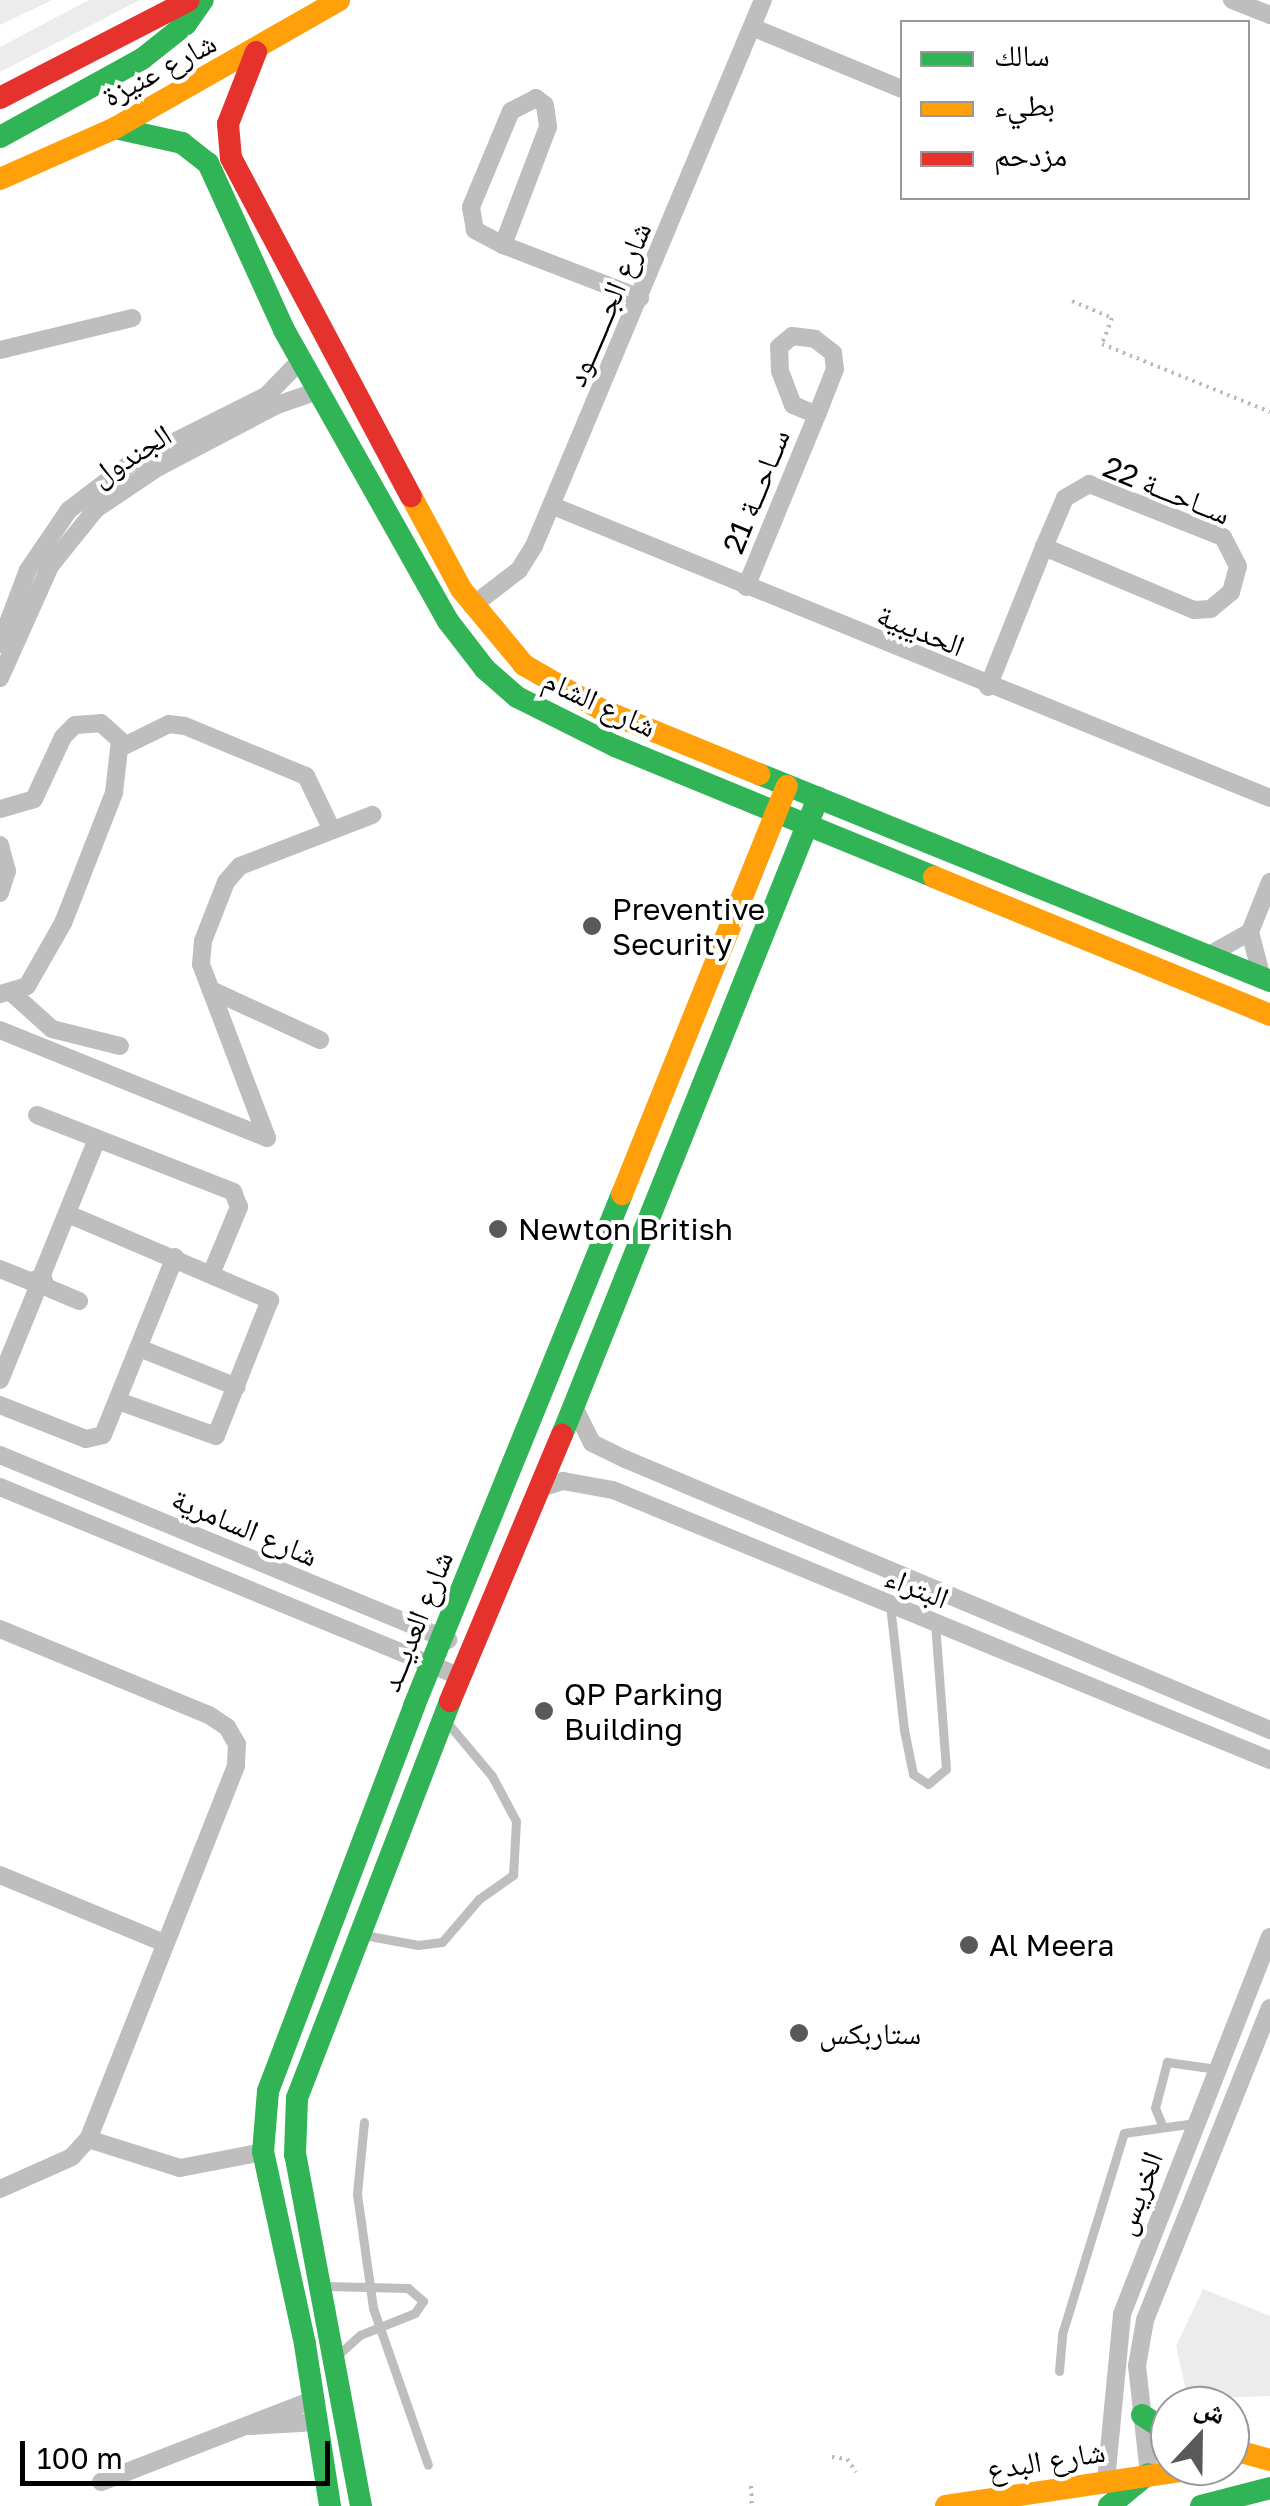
<!DOCTYPE html>
<html>
<head>
<meta charset="utf-8">
<style>
  body { margin:0 }
  #map { position:relative; width:1270px; height:2506px; overflow:hidden; background:#fff; font-family:"Golos Text","Noto Naskh Arabic",sans-serif }
  div>[style] { position:absolute }
  [style*='--x'] { left:calc(var(--x)*1px); top:calc(var(--y)*1px); width:calc(var(--w)*1px); rotate:calc(var(--a)*1deg) }
  .green>* { inset:0; background:#ececec }
  .path>* { height:4px; margin-top:-2px; transform-origin:0; background:repeating-linear-gradient(90deg,#b9b9b9 0 2.5px,transparent 0 7.5px) }
  .lane>* { height:9px; margin:-4.5px; padding:0 4.5px; transform-origin:4.5px; border-radius:4.5px; background:#bebebe }
  .street>* { height:18px; margin:-9px; padding:0 9px; transform-origin:9px; border-radius:9px; background:#bebebe }
  .fast>* { height:22px; margin:-11px; padding:0 11px; transform-origin:11px; border-radius:11px; background:#30b455 }
  .slow>* { height:22px; margin:-11px; padding:0 11px; transform-origin:11px; border-radius:11px; background:#ff9f0a }
  .jam>* { height:22px; margin:-11px; padding:0 11px; transform-origin:11px; border-radius:11px; background:#e5322d }
  .dots>* { width:28px; height:28px; translate:-50% -50%; box-sizing:border-box; border:5px solid #fff; border-radius:50% }
  span { translate:-50% -50%; white-space:nowrap; text-align:center; line-height:1.15; -webkit-text-stroke:8px #fff; paint-order:stroke }
  .street-label { font-size:30px; color:#000 }
  .poi-label { font-size:30px; color:#000 }
  .left { translate:0 -50%; text-align:left }
  .legend { position:absolute; left:900px; top:20px; width:350px; height:180px; box-sizing:border-box; background:#fff; border:2px solid #999; margin:0; padding:12px 18px; list-style:none; font-size:30px; color:#000 }
  .legend li { display:flex; align-items:center; gap:20px; height:50px }
  .legend b { width:50px; border:2px solid #999 }
  .north { position:absolute; left:1150px; top:2386px; width:100px; height:100px; box-sizing:border-box; background:#fff; border:2px solid #999; border-radius:50%; rotate:22deg; font-size:28px; font-weight:700; line-height:40px; text-align:center; color:#000 }
  .north::after { content:''; display:block; margin:auto; width:35px; height:45px; background:#595959; clip-path:polygon(50% 0,100% 100%,50% 72%,0 100%) }
  .scale { position:absolute; left:20px; top:2441px; width:310px; height:45px; box-sizing:border-box; border:5px solid #000; border-top:0; padding-left:12px; font-size:30px; line-height:35px; white-space:nowrap; color:#000; -webkit-text-stroke:8px #fff; paint-order:stroke }
</style>
</head>
<body>
<div id="map">
  <div class="green">
    <i style="clip-path:polygon(0 0,52px 0,0 25px)"></i>
    <i style="clip-path:polygon(89px 0,140px 0,0 72px,0 47px)"></i>
    <i style="clip-path:polygon(1203px 2289px,1270px 2316px,1270px 2396px,1188px 2399px,1176px 2346px)"></i>
  </div>
  <div class="path">
    <i style="--x:1072;--y:301;--w:43;--a:23"></i>
    <i style="--x:1112;--y:318;--w:28;--a:111"></i>
    <i style="--x:1102;--y:344;--w:181;--a:22"></i>
    <i style="--x:832;--y:2457;--w:15;--a:8"></i>
    <i style="--x:847;--y:2459;--w:16;--a:55"></i>
    <i style="--x:751;--y:2486;--w:20;--a:87"></i>
  </div>
  <div class="lane">
    <i style="--x:890;--y:1605;--w:126;--a:83.6"></i>
    <i style="--x:904;--y:1730;--w:45;--a:78.4"></i>
    <i style="--x:913;--y:1774;--w:18;--a:34"></i>
    <i style="--x:928;--y:1784;--w:23;--a:-40"></i>
    <i style="--x:946;--y:1769;--w:146;--a:-94.3"></i>
    <i style="--x:364;--y:1935;--w:55;--a:10.5"></i>
    <i style="--x:418;--y:1945;--w:24;--a:-7"></i>
    <i style="--x:442;--y:1942;--w:57;--a:-49.3"></i>
    <i style="--x:479;--y:1899;--w:42;--a:-35.2"></i>
    <i style="--x:513;--y:1875;--w:54;--a:-86.8"></i>
    <i style="--x:516;--y:1821;--w:51;--a:-118.1"></i>
    <i style="--x:492;--y:1776;--w:72;--a:-129.9"></i>
    <i style="--x:364;--y:2122;--w:72;--a:95.6"></i>
    <i style="--x:357;--y:2194;--w:115;--a:82"></i>
    <i style="--x:373;--y:2308;--w:166;--a:70.7"></i>
    <i style="--x:1162;--y:2125;--w:18;--a:-112"></i>
    <i style="--x:1155;--y:2108;--w:48;--a:-75.4"></i>
    <i style="--x:1167;--y:2062;--w:50;--a:8"></i>
    <i style="--x:325;--y:2286;--w:83;--a:1.4"></i>
    <i style="--x:408;--y:2288;--w:20;--a:41"></i>
    <i style="--x:423;--y:2301;--w:14;--a:124"></i>
    <i style="--x:415;--y:2313;--w:59;--a:158.2"></i>
    <i style="--x:360;--y:2335;--w:31;--a:138"></i>
    <i style="--x:1059;--y:2371;--w:37;--a:-85"></i>
    <i style="--x:1062;--y:2334;--w:210;--a:-72.9"></i>
    <i style="--x:1124;--y:2133;--w:72;--a:-8"></i>
  </div>
  <div class="street">
    <i style="--x:1232;--y:0;--w:41;--a:21.5"></i>
    <i style="--x:752;--y:27;--w:162;--a:22.5"></i>
    <i style="--x:536;--y:98;--w:11;--a:38"></i>
    <i style="--x:545;--y:105;--w:22;--a:82"></i>
    <i style="--x:548;--y:127;--w:126;--a:110.9"></i>
    <i style="--x:503;--y:245;--w:32;--a:-152"></i>
    <i style="--x:475;--y:230;--w:23;--a:-100"></i>
    <i style="--x:471;--y:207;--w:104;--a:-67.4"></i>
    <i style="--x:511;--y:111;--w:28;--a:-27"></i>
    <i style="--x:503;--y:245;--w:147;--a:21.1"></i>
    <i style="--x:792;--y:336;--w:23;--a:7"></i>
    <i style="--x:815;--y:339;--w:23;--a:38"></i>
    <i style="--x:833;--y:353;--w:16;--a:83"></i>
    <i style="--x:835;--y:369;--w:49;--a:111.4"></i>
    <i style="--x:817;--y:415;--w:26;--a:-157"></i>
    <i style="--x:793;--y:405;--w:36;--a:-111"></i>
    <i style="--x:780;--y:371;--w:24;--a:-92"></i>
    <i style="--x:779;--y:347;--w:17;--a:-40"></i>
    <i style="--x:0;--y:350;--w:136;--a:-13.6"></i>
    <i style="--x:1089;--y:484;--w:144;--a:21.6"></i>
    <i style="--x:1223;--y:537;--w:33;--a:63"></i>
    <i style="--x:1238;--y:566;--w:27;--a:105"></i>
    <i style="--x:1231;--y:592;--w:26;--a:140"></i>
    <i style="--x:1211;--y:609;--w:17;--a:177"></i>
    <i style="--x:1194;--y:610;--w:163;--a:-157.2"></i>
    <i style="--x:1044;--y:547;--w:53;--a:-66.8"></i>
    <i style="--x:1065;--y:498;--w:28;--a:-30"></i>
    <i style="--x:553;--y:506;--w:774;--a:22.16"></i>
    <i style="--x:746;--y:587;--w:186;--a:-67.6"></i>
    <i style="--x:472;--y:606;--w:59;--a:-37.5"></i>
    <i style="--x:519;--y:570;--w:28;--a:-58"></i>
    <i style="--x:534;--y:546;--w:592;--a:-67.25"></i>
    <i style="--x:0;--y:644;--w:79;--a:-69.3"></i>
    <i style="--x:28;--y:570;--w:73;--a:-55.7"></i>
    <i style="--x:69;--y:510;--w:74;--a:-37.3"></i>
    <i style="--x:128;--y:465;--w:154;--a:-26.6"></i>
    <i style="--x:266;--y:396;--w:49;--a:-45.8"></i>
    <i style="--x:0;--y:678;--w:123;--a:-65.9"></i>
    <i style="--x:50;--y:566;--w:73;--a:-51.1"></i>
    <i style="--x:96;--y:509;--w:73;--a:-33.9"></i>
    <i style="--x:157;--y:468;--w:136;--a:-27.7"></i>
    <i style="--x:277;--y:405;--w:43;--a:-18.9"></i>
    <i style="--x:988;--y:687;--w:151;--a:-68.2"></i>
    <i style="--x:122;--y:747;--w:52;--a:-26.1"></i>
    <i style="--x:169;--y:724;--w:16;--a:7"></i>
    <i style="--x:185;--y:726;--w:131;--a:22.5"></i>
    <i style="--x:306;--y:776;--w:60;--a:64.3"></i>
    <i style="--x:0;--y:809;--w:35;--a:-16"></i>
    <i style="--x:34;--y:799;--w:68;--a:-64.9"></i>
    <i style="--x:63;--y:737;--w:17;--a:-45"></i>
    <i style="--x:75;--y:725;--w:26;--a:-4"></i>
    <i style="--x:101;--y:723;--w:25;--a:42"></i>
    <i style="--x:120;--y:740;--w:53;--a:96.5"></i>
    <i style="--x:114;--y:793;--w:140;--a:111.4"></i>
    <i style="--x:63;--y:923;--w:73;--a:119.7"></i>
    <i style="--x:27;--y:986;--w:28;--a:163"></i>
    <i style="--x:0;--y:845;--w:27;--a:75"></i>
    <i style="--x:7;--y:871;--w:23;--a:108"></i>
    <i style="--x:1250;--y:932;--w:48;--a:75.4"></i>
    <i style="--x:1209;--y:955;--w:47;--a:-29.3"></i>
    <i style="--x:1250;--y:932;--w:54;--a:-68.2"></i>
    <i style="--x:211;--y:990;--w:120;--a:24.6"></i>
    <i style="--x:13;--y:994;--w:52;--a:41.9"></i>
    <i style="--x:52;--y:1029;--w:70;--a:14"></i>
    <i style="--x:0;--y:1030;--w:288;--a:22"></i>
    <i style="--x:267;--y:1138;--w:186;--a:-110.8"></i>
    <i style="--x:201;--y:964;--w:23;--a:-85"></i>
    <i style="--x:203;--y:941;--w:63;--a:-68.7"></i>
    <i style="--x:226;--y:882;--w:21;--a:-49"></i>
    <i style="--x:240;--y:866;--w:142;--a:-21.1"></i>
    <i style="--x:37;--y:1115;--w:211;--a:21.4"></i>
    <i style="--x:233;--y:1192;--w:16;--a:68"></i>
    <i style="--x:239;--y:1207;--w:70;--a:112.6"></i>
    <i style="--x:68;--y:1214;--w:220;--a:23.1"></i>
    <i style="--x:270;--y:1300;--w:146;--a:111.7"></i>
    <i style="--x:216;--y:1436;--w:104;--a:-160.3"></i>
    <i style="--x:0;--y:1269;--w:35;--a:22"></i>
    <i style="--x:41;--y:1277;--w:149;--a:-67.9"></i>
    <i style="--x:33;--y:1280;--w:10;--a:-11"></i>
    <i style="--x:43;--y:1278;--w:9;--a:72"></i>
    <i style="--x:46;--y:1287;--w:36;--a:23"></i>
    <i style="--x:139;--y:1348;--w:105;--a:21.7"></i>
    <i style="--x:0;--y:1380;--w:95;--a:-67.8"></i>
    <i style="--x:0;--y:1405;--w:92;--a:21.6"></i>
    <i style="--x:86;--y:1439;--w:17;--a:-13"></i>
    <i style="--x:103;--y:1435;--w:192;--a:-68"></i>
    <i style="--x:574;--y:1407;--w:40;--a:63.4"></i>
    <i style="--x:592;--y:1443;--w:37;--a:26"></i>
    <i style="--x:625;--y:1459;--w:700;--a:22.79"></i>
    <i style="--x:0;--y:1455;--w:485;--a:22.4"></i>
    <i style="--x:0;--y:1487;--w:496;--a:22.4"></i>
    <i style="--x:541;--y:1488;--w:23;--a:-18"></i>
    <i style="--x:563;--y:1481;--w:51;--a:10.2"></i>
    <i style="--x:613;--y:1490;--w:710;--a:22.34"></i>
    <i style="--x:0;--y:1629;--w:226;--a:22.4"></i>
    <i style="--x:209;--y:1715;--w:22;--a:34"></i>
    <i style="--x:227;--y:1727;--w:20;--a:60"></i>
    <i style="--x:237;--y:1744;--w:22;--a:93"></i>
    <i style="--x:236;--y:1766;--w:401;--a:111.6"></i>
    <i style="--x:88;--y:2139;--w:24;--a:132"></i>
    <i style="--x:72;--y:2157;--w:79;--a:156"></i>
    <i style="--x:0;--y:1875;--w:175;--a:22.5"></i>
    <i style="--x:88;--y:2139;--w:96;--a:17.5"></i>
    <i style="--x:180;--y:2168;--w:85;--a:-10.9"></i>
    <i style="--x:250;--y:2426;--w:67;--a:-3.4"></i>
    <i style="--x:1149;--y:2474;--w:109;--a:-96.3"></i>
    <i style="--x:1137;--y:2366;--w:47;--a:-80.1"></i>
    <i style="--x:1145;--y:2320;--w:336;--a:-68.2"></i>
    <i style="--x:1106;--y:2481;--w:168;--a:-84.5"></i>
    <i style="--x:1122;--y:2314;--w:405;--a:-68.6"></i>
    <i style="--x:101;--y:2482;--w:230;--a:-21.2"></i>
  </div>
  <div class="fast">
    <i style="--x:115;--y:128;--w:69;--a:12.6"></i>
    <i style="--x:182;--y:143;--w:33;--a:38"></i>
    <i style="--x:208;--y:163;--w:183;--a:65.5"></i>
    <i style="--x:284;--y:330;--w:334;--a:60.6"></i>
    <i style="--x:448;--y:621;--w:61;--a:52.4"></i>
    <i style="--x:485;--y:669;--w:43;--a:41.2"></i>
    <i style="--x:517;--y:697;--w:110;--a:26.6"></i>
    <i style="--x:615;--y:746;--w:345;--a:22.3"></i>
    <i style="--x:0;--y:137;--w:162;--a:-28.8"></i>
    <i style="--x:142;--y:59;--w:56;--a:-38.5"></i>
    <i style="--x:186;--y:24;--w:29;--a:-55"></i>
    <i style="--x:759;--y:774;--w:551;--a:22.05"></i>
    <i style="--x:562;--y:1435;--w:687;--a:-68.11"></i>
    <i style="--x:1142;--y:2415;--w:33;--a:33"></i>
    <i style="--x:330;--y:2506;--w:164;--a:-98.8"></i>
    <i style="--x:305;--y:2344;--w:197;--a:-102.3"></i>
    <i style="--x:263;--y:2152;--w:61;--a:-85.3"></i>
    <i style="--x:268;--y:2091;--w:412;--a:-69.2"></i>
    <i style="--x:414;--y:1706;--w:553;--a:-67.89"></i>
    <i style="--x:361;--y:2506;--w:357;--a:-100.6"></i>
    <i style="--x:295;--y:2155;--w:57;--a:-88"></i>
    <i style="--x:297;--y:2098;--w:425;--a:-68.9"></i>
    <i style="--x:1109;--y:2506;--w:50;--a:-39.4"></i>
    <i style="--x:1201;--y:2506;--w:71;--a:-14.6"></i>
  </div>
  <div class="slow">
    <i style="--x:0;--y:179;--w:126;--a:-23.9"></i>
    <i style="--x:115;--y:128;--w:258;--a:-29.7"></i>
    <i style="--x:411;--y:496;--w:106;--a:61.7"></i>
    <i style="--x:461;--y:589;--w:99;--a:50.3"></i>
    <i style="--x:524;--y:665;--w:90;--a:30"></i>
    <i style="--x:602;--y:710;--w:170;--a:22.2"></i>
    <i style="--x:934;--y:877;--w:363;--a:22.3"></i>
    <i style="--x:622;--y:1194;--w:440;--a:-68"></i>
    <i style="--x:1230;--y:2449;--w:41;--a:15.4"></i>
    <i style="--x:946;--y:2506;--w:272;--a:-8.5"></i>
  </div>
  <div class="jam">
    <i style="--x:256;--y:52;--w:77;--a:111.3"></i>
    <i style="--x:228;--y:124;--w:34;--a:85"></i>
    <i style="--x:231;--y:158;--w:383;--a:62"></i>
    <i style="--x:0;--y:98;--w:212;--a:-27.3"></i>
    <i style="--x:450;--y:1701;--w:289;--a:-67.2"></i>
  </div>
  <div class="dots">
    <i style="left:592px;top:926px;background:#595959"></i>
    <i style="left:498px;top:1229px;background:#595959"></i>
    <i style="left:544px;top:1711px;background:#595959"></i>
    <i style="left:969px;top:1945px;background:#595959"></i>
    <i style="left:799px;top:2033px;background:#595959"></i>
  </div>
  <div class="street-label">
    <span style="left:159px;top:69px;rotate:-28deg">شارع عنيزة</span>
    <span style="left:608px;top:304px;rotate:-67deg">شارع الجــــــــود</span>
    <span style="left:131px;top:455px;rotate:-32deg">الجندول</span>
    <span style="left:1167px;top:490px;rotate:22deg">ســاحـــة 22</span>
    <span style="left:756px;top:491px;rotate:-68deg">ســاحـــة 21</span>
    <span style="left:921px;top:630px;rotate:22deg">الحديبية</span>
    <span style="left:600px;top:703px;rotate:25deg">شارع الشام</span>
    <span style="left:245px;top:1527px;rotate:23deg">شارع السامرية</span>
    <span style="left:917px;top:1587px;rotate:22deg">البتراء</span>
    <span style="left:416px;top:1621px;rotate:-68deg">شارع العديـــد</span>
    <span style="left:1138px;top:2193px;rotate:-69deg">الخريس</span>
    <span style="left:1046px;top:2460px;rotate:-9deg">شارع البدع</span>
  </div>
  <div class="poi-label">
    <span class="left" style="left:612px;top:926px">Preventive<br>Security</span>
    <span class="left" style="left:518px;top:1229px">Newton British</span>
    <span class="left" style="left:564px;top:1711px">QP Parking<br>Building</span>
    <span class="left" style="left:989px;top:1945px">Al Meera</span>
    <span class="left" style="left:819px;top:2033px">ستاربكس</span>
  </div>
  <ul class="legend">
  <li><b style="height:12px;background:#30b455"></b>سالك</li>
  <li><b style="height:12px;background:#ff9f0a"></b>بطيء</li>
  <li><b style="height:12px;background:#e5322d"></b>مزدحم</li>
  </ul>
  <div class="north">ش</div>
  <div class="scale">100 m</div>
</div>
</body>
</html>
